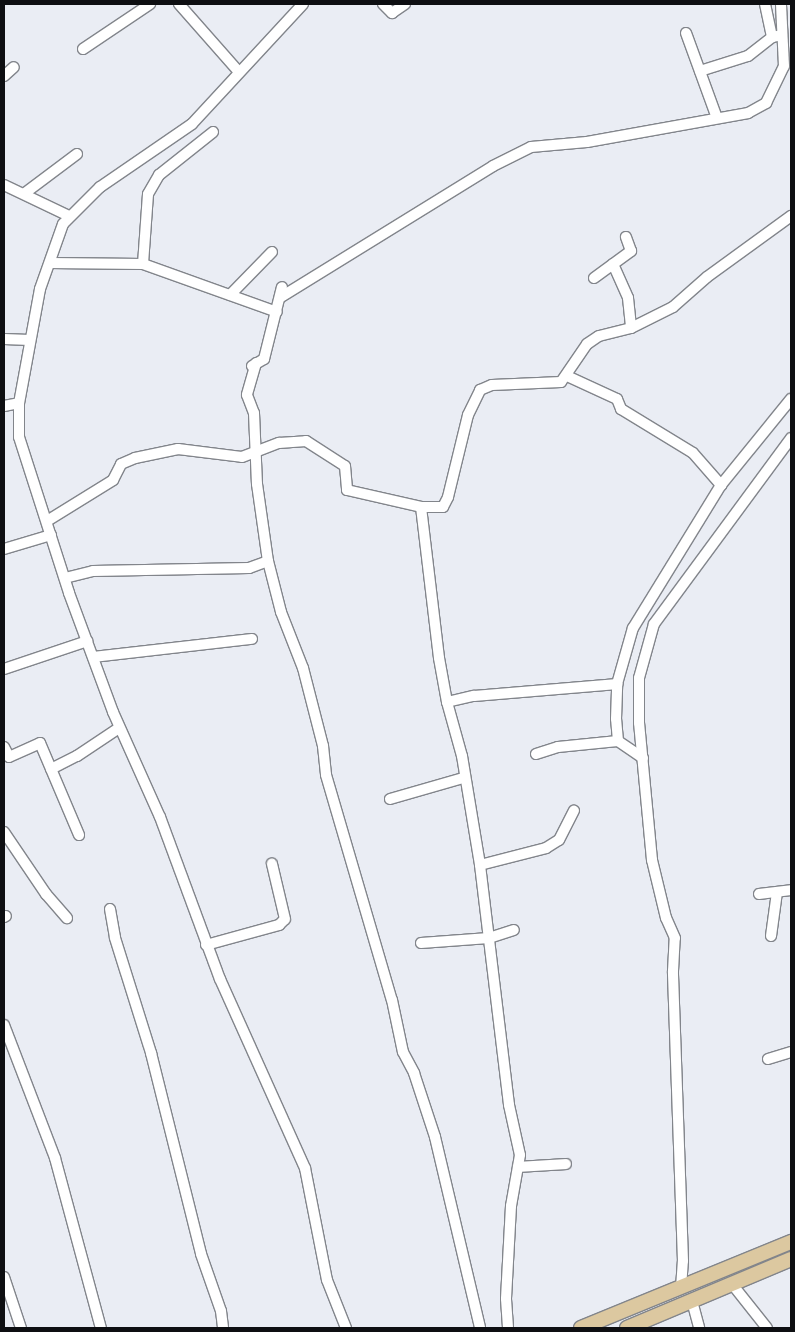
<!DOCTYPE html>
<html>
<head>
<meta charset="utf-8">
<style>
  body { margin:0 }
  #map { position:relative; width:795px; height:1332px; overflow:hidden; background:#eaedf4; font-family:"Archivo Narrow",sans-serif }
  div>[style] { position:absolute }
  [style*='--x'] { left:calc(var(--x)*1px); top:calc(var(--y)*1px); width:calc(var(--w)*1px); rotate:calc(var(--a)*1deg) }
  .roads { filter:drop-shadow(1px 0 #82858b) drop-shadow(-1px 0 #82858b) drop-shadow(0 1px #82858b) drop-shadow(0 -1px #82858b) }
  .minor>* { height:10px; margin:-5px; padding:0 5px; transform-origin:5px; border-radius:5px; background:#fff }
  .major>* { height:14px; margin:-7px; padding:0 7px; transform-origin:7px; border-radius:7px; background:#dcc8a0 }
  span { translate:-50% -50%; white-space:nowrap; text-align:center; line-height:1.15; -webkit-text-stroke:4px #eaedf4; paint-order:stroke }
  .frame { position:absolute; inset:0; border:5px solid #0e0f12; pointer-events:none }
</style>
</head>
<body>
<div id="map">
  <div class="roads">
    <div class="minor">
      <i style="--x:179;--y:4;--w:91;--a:48.6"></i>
      <i style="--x:303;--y:4;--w:163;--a:132.8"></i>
      <i style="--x:192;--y:124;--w:112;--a:145.6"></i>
      <i style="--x:100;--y:187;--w:52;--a:135"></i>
      <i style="--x:63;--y:224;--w:69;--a:109.5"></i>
      <i style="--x:40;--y:289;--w:116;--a:100.4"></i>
      <i style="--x:19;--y:403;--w:34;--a:90"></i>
      <i style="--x:19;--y:437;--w:164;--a:72.2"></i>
      <i style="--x:69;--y:593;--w:127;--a:69.7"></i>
      <i style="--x:113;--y:712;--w:115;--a:65.9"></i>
      <i style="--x:160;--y:817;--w:173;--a:69.7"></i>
      <i style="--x:220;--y:979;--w:207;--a:65.8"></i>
      <i style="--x:305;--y:1168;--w:114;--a:78.9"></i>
      <i style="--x:327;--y:1280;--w:52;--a:68.4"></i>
      <i style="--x:383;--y:4;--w:13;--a:45"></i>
      <i style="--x:392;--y:13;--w:16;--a:-35"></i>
      <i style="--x:765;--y:4;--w:34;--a:78"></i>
      <i style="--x:686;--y:33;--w:90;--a:70"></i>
      <i style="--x:83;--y:49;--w:81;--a:-33.9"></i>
      <i style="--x:700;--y:71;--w:50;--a:-17.4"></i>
      <i style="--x:748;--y:56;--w:31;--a:-38"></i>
      <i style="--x:772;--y:37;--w:10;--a:-11"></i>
      <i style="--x:4;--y:76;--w:13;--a:-42"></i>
      <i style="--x:4;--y:185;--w:72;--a:25.5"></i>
      <i style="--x:25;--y:193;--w:65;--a:-36.9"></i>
      <i style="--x:50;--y:263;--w:93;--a:0.6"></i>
      <i style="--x:143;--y:264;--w:142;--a:19.7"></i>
      <i style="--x:143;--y:264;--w:70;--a:-85.9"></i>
      <i style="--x:148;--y:194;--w:22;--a:-60"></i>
      <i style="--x:159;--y:175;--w:69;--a:-38.5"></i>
      <i style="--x:613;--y:264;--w:37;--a:66"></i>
      <i style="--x:628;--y:298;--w:30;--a:84"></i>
      <i style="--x:594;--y:278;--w:46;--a:-36.1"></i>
      <i style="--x:631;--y:251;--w:15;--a:-110"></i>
      <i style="--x:230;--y:295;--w:60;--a:-45.7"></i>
      <i style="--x:281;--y:297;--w:249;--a:-31.7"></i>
      <i style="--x:493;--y:166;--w:42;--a:-26.6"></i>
      <i style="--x:531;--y:147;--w:56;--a:-5.1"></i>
      <i style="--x:587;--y:142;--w:164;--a:-10.2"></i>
      <i style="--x:748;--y:113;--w:21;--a:-29"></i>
      <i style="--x:766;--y:103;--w:41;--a:-64.1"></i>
      <i style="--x:784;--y:66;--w:62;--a:-92.8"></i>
      <i style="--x:4;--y:339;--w:26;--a:2"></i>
      <i style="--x:256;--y:363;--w:33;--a:106"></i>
      <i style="--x:247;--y:395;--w:19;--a:69"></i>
      <i style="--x:254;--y:413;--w:71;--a:87.6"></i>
      <i style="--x:257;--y:484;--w:78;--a:81.9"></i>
      <i style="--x:268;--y:561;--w:53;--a:75.7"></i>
      <i style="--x:281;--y:612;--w:60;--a:68.6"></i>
      <i style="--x:303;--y:668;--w:81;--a:75.6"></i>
      <i style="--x:323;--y:746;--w:29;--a:84"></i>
      <i style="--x:326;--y:775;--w:234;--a:73.7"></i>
      <i style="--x:392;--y:1000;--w:53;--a:78.1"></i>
      <i style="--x:403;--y:1052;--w:24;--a:62"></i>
      <i style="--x:414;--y:1073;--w:67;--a:71.8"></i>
      <i style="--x:435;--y:1137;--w:196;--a:76.7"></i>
      <i style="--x:252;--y:366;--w:14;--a:-30"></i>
      <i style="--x:264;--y:359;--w:74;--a:-76"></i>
      <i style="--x:567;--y:376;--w:55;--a:24.7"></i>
      <i style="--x:617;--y:399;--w:11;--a:68"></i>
      <i style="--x:621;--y:409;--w:84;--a:31.4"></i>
      <i style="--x:693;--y:453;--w:43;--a:48.8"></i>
      <i style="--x:4;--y:406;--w:15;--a:-11"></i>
      <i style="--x:421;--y:507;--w:22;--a:0"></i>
      <i style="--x:443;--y:507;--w:11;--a:-63"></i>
      <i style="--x:448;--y:497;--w:84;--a:-76.3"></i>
      <i style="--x:468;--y:415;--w:28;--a:-64"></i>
      <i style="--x:480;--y:390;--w:13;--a:-23"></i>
      <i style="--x:492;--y:385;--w:69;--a:-2.5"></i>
      <i style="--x:561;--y:382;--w:46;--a:-55.6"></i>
      <i style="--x:587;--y:344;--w:14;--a:-34"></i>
      <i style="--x:599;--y:336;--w:33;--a:-14"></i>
      <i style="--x:631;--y:328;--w:47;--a:-26.6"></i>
      <i style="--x:673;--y:307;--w:45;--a:-41.4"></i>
      <i style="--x:707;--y:277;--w:104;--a:-36"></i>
      <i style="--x:47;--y:521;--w:78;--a:-31.8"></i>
      <i style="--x:113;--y:480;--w:18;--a:-63"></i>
      <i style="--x:121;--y:464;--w:15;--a:-23"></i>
      <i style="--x:135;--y:458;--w:44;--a:-11.8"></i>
      <i style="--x:178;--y:449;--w:64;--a:7.1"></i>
      <i style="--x:242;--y:457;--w:40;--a:-21"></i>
      <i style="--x:279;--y:443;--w:27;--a:-4"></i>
      <i style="--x:306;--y:441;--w:46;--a:32.7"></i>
      <i style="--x:345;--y:466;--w:24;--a:85"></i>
      <i style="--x:347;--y:490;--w:76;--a:12.9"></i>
      <i style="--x:421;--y:507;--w:152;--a:83.2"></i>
      <i style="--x:439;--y:658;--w:45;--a:79.7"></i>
      <i style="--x:447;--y:702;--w:56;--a:74.5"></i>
      <i style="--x:462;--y:756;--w:110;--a:80.6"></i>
      <i style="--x:480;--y:865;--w:242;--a:83.1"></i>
      <i style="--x:509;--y:1105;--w:51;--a:77.6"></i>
      <i style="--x:520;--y:1155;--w:52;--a:100"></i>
      <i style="--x:511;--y:1206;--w:93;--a:93.1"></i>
      <i style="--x:506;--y:1299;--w:29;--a:86"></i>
      <i style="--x:4;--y:549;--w:49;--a:-16.6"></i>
      <i style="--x:65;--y:578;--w:29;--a:-14"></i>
      <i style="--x:93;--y:571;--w:156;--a:-1.1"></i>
      <i style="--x:249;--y:568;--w:20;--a:-20"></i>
      <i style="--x:93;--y:657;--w:160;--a:-6.5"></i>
      <i style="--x:4;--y:669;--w:88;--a:-18.6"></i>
      <i style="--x:447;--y:702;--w:28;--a:-13"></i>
      <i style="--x:474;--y:696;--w:144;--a:-4.8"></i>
      <i style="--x:4;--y:747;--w:11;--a:63"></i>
      <i style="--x:9;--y:757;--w:34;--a:-24"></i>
      <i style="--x:40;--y:743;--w:100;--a:67"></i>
      <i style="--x:536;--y:754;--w:23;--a:-18"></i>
      <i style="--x:558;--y:747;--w:60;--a:-5.7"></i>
      <i style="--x:643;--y:758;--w:30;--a:-146"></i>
      <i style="--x:618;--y:741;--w:22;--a:-95"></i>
      <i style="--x:616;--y:719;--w:35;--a:-88"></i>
      <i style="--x:617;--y:684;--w:58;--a:-74.1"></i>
      <i style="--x:633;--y:628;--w:168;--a:-58.4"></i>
      <i style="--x:721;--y:485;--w:111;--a:-50.9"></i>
      <i style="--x:51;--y:769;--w:29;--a:-27"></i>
      <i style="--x:77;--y:756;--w:50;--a:-33.7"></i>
      <i style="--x:390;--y:799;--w:76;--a:-16"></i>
      <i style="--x:4;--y:832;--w:75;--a:55.9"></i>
      <i style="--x:46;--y:894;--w:32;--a:49"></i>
      <i style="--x:480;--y:865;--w:68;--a:-14.4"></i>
      <i style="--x:546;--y:848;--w:15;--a:-32"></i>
      <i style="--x:559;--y:840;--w:33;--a:-63"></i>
      <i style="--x:759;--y:894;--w:32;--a:-7"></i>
      <i style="--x:110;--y:909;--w:29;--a:80"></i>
      <i style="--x:115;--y:938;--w:121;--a:72.6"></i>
      <i style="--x:151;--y:1053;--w:207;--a:76"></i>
      <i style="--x:201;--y:1254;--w:60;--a:70.7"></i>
      <i style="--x:221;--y:1311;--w:17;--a:83"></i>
      <i style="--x:4;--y:917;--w:2;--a:-27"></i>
      <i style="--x:771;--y:936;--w:44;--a:-82.2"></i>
      <i style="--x:421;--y:943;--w:68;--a:-4.2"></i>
      <i style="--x:489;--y:938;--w:26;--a:-18"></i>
      <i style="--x:206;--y:945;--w:76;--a:-15.3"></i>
      <i style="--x:279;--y:925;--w:8;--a:-45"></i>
      <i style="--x:285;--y:919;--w:57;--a:-103.3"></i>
      <i style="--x:4;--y:1025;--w:142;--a:69"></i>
      <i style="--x:55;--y:1158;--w:176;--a:74.9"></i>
      <i style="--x:768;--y:1059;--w:24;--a:-17"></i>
      <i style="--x:518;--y:1167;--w:48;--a:-3.6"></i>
      <i style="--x:4;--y:1277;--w:54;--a:71.6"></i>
      <i style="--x:732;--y:1284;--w:56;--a:51.5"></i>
      <i style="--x:681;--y:1288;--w:27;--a:-86"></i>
      <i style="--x:683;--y:1261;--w:290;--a:-92"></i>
      <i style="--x:673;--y:971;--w:33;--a:-87"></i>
      <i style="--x:675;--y:938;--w:22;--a:-114"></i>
      <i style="--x:666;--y:918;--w:60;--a:-103.6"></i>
      <i style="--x:652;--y:860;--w:138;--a:-95.4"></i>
      <i style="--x:639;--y:723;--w:45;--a:-90"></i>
      <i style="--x:639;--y:678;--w:56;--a:-74.5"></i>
      <i style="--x:654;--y:624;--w:231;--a:-53.6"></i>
      <i style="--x:692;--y:1301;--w:28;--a:75"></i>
    </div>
    <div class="major">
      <i style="--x:581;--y:1328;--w:227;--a:-22.3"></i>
      <i style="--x:627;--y:1328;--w:178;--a:-22.8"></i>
    </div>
  </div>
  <div class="frame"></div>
</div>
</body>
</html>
